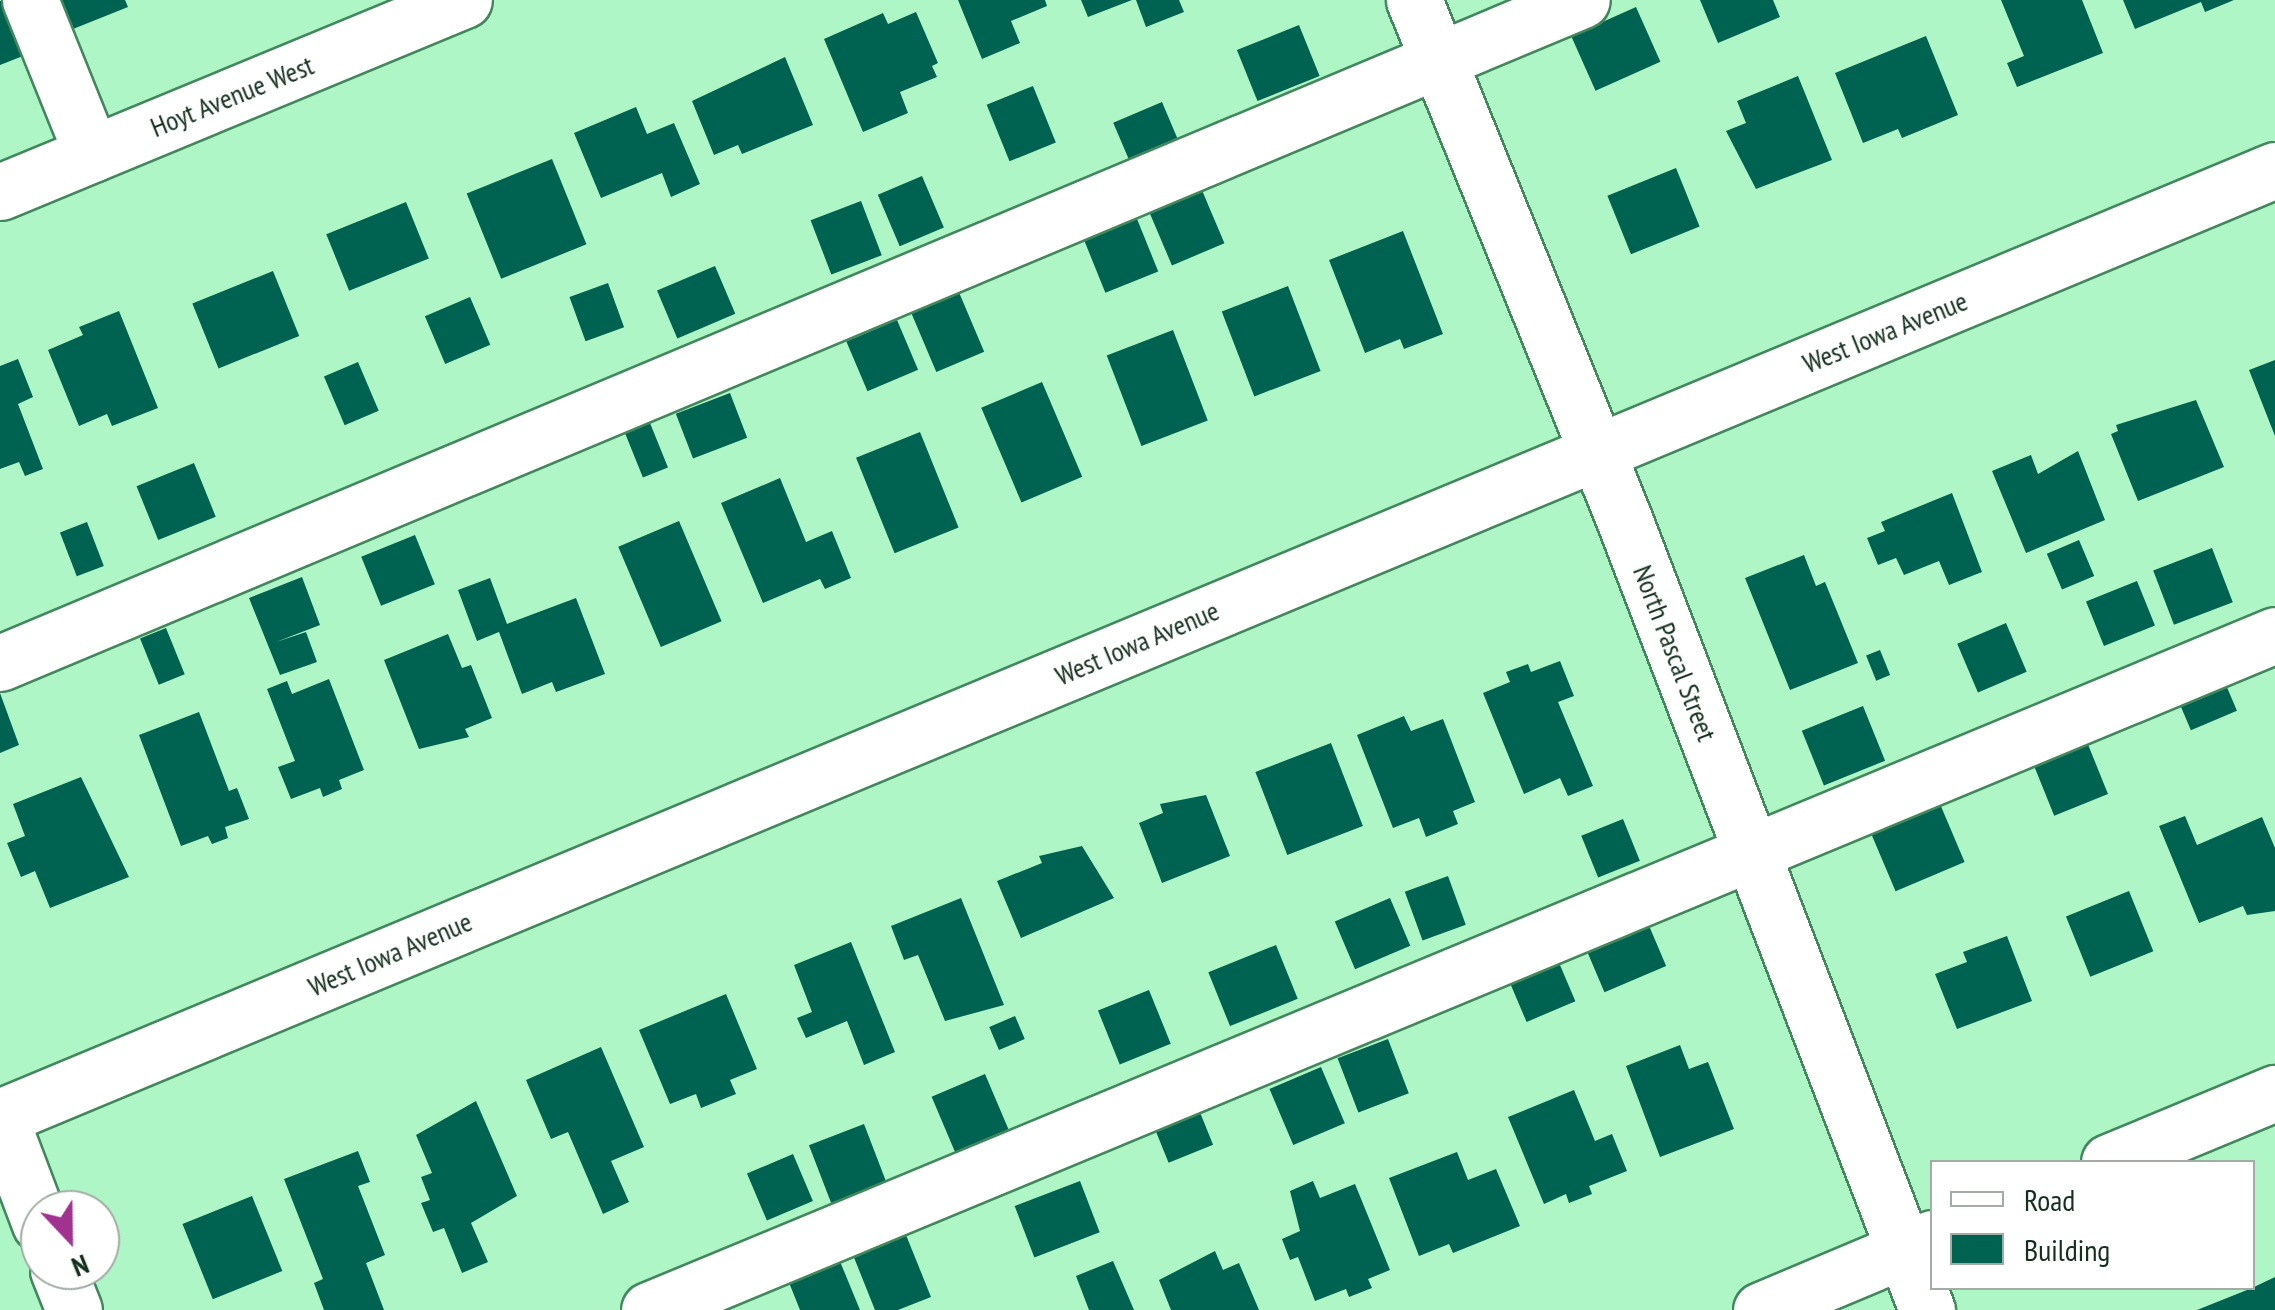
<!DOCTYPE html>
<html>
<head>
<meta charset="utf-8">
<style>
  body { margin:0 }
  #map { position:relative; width:2275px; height:1310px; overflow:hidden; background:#aff6c7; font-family:"PT Sans Narrow",sans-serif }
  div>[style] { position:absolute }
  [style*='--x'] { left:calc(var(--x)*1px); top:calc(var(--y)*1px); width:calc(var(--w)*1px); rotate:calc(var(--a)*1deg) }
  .building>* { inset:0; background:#006250; transform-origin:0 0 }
  .roads { filter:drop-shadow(2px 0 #43875d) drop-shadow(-2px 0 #43875d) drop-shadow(0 2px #43875d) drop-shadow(0 -2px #43875d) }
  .minor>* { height:55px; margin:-27.5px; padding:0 27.5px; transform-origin:27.5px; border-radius:27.5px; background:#fff }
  span { translate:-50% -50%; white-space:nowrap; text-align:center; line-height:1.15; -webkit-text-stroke:10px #fff; paint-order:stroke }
  .street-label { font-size:28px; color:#13301e }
  .legend { position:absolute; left:1930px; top:1160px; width:325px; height:130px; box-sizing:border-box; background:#fff; border:2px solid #a1aca5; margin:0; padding:12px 18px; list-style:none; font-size:30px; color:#13301e }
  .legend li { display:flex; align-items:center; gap:20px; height:50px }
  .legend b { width:50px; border:2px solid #a1aca5 }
  .north { position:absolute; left:20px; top:1190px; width:100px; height:100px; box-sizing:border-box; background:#fff; border:2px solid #a1aca5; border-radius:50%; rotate:158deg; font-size:28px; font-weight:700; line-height:40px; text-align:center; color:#13301e }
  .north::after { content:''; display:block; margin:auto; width:35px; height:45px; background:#a1328f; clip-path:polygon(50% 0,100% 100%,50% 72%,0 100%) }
</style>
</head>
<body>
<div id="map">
  <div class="building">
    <i style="clip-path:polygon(7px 0,28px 54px,0 65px,0 1px)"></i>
    <i style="clip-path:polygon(55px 0,125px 0,128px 7px,68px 31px)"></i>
    <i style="clip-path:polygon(958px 0,1045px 0,1047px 6px,1011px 21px,1020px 43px,982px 59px)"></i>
    <i style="clip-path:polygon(1081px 0,1132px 0,1088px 17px)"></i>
    <i style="clip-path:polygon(1136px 0,1179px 0,1184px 12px,1146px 27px)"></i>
    <i style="clip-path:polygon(1700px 0,1773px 0,1780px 17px,1718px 43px)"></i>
    <i style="clip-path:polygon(2001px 0,2082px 0,2103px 53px,2017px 87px,2007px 63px,2024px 56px)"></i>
    <i style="clip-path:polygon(2123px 0,2234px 0,2205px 12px,2201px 2px,2135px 29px)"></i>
    <i style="left:1636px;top:7px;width:60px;height:71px;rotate:66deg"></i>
    <i style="clip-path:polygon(916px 12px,938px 63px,932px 66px,937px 77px,900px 92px,908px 113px,863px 132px,824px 39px,883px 13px,888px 24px)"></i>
    <i style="left:1299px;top:25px;width:55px;height:67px;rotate:68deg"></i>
    <i style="clip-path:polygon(1926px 36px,1958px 115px,1902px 138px,1898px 129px,1863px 143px,1835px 73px)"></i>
    <i style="clip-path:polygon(785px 57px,813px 125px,742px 154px,738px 145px,714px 155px,692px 101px)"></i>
    <i style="clip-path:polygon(1798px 76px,1832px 160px,1756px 189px,1726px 131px,1746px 123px,1737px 101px)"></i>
    <i style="left:1033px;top:86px;width:61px;height:50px;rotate:68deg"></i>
    <i style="left:1162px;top:102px;width:39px;height:53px;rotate:67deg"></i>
    <i style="clip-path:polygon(636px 107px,647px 134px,674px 123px,700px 184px,671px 197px,662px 173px,601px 198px,574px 133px)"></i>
    <i style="left:552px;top:159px;width:92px;height:92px;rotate:68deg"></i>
    <i style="left:1676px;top:168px;width:63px;height:74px;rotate:68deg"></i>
    <i style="left:922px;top:176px;width:56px;height:48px;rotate:67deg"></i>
    <i style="left:1201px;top:188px;width:60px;height:57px;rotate:67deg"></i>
    <i style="left:861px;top:201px;width:58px;height:54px;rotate:69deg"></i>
    <i style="left:406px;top:202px;width:61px;height:86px;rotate:68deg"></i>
    <i style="left:1135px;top:214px;width:62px;height:57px;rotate:68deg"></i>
    <i style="clip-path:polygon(1403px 231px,1443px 334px,1404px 349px,1400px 339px,1365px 353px,1329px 260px)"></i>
    <i style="left:715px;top:266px;width:52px;height:63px;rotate:67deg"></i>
    <i style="left:273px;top:271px;width:70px;height:87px;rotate:68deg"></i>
    <i style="left:608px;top:283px;width:47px;height:41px;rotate:70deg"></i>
    <i style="left:1288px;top:286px;width:91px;height:71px;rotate:69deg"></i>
    <i style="left:958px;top:290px;width:67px;height:52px;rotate:67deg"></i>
    <i style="left:470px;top:297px;width:52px;height:49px;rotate:67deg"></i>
    <i style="clip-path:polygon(119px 311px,158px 408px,112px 426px,107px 414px,79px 426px,48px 350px,83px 335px,79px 327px)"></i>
    <i style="left:897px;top:320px;width:54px;height:55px;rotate:67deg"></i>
    <i style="left:1173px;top:330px;width:97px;height:71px;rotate:69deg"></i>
    <i style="clip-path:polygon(18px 359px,33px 397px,18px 404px,43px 469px,25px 476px,19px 462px,0 469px,0 366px)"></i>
    <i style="clip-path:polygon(2275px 360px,2275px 436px,2249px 370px)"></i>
    <i style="left:358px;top:362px;width:53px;height:37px;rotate:67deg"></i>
    <i style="left:1042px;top:382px;width:103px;height:66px;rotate:67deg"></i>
    <i style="left:730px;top:393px;width:48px;height:58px;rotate:69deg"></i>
    <i style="clip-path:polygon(2196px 400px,2224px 467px,2138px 501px,2111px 434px,2118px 431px,2116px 425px)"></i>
    <i style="left:650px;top:423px;width:48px;height:27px;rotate:68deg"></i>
    <i style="left:920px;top:432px;width:103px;height:69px;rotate:68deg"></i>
    <i style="clip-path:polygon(2078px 451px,2105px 520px,2026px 553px,1992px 471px,2031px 455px,2038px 474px)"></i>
    <i style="left:194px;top:463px;width:58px;height:62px;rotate:68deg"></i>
    <i style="clip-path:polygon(780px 478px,806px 542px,832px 531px,851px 578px,825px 589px,820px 579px,763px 603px,721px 503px)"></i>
    <i style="clip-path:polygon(1952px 493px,1982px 572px,1949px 585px,1939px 561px,1904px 575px,1896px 558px,1878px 565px,1867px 538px,1885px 531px,1881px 522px)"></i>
    <i style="left:679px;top:521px;width:109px;height:66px;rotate:67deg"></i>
    <i style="left:87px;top:522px;width:47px;height:29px;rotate:69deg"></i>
    <i style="left:415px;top:535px;width:53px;height:58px;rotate:68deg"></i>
    <i style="left:2079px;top:540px;width:39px;height:35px;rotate:67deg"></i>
    <i style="left:2212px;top:548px;width:58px;height:63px;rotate:69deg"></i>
    <i style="clip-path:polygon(1804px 555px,1816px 586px,1825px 582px,1858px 663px,1790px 690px,1745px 578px)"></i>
    <i style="clip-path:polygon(302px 577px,320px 625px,276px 642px,306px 632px,317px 662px,280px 675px,249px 598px)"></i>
    <i style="clip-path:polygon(490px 578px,507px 624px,576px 598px,605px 674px,556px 692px,552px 682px,522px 694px,499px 632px,477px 641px,458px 590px)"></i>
    <i style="left:2137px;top:581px;width:48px;height:55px;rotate:68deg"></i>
    <i style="left:2006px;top:623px;width:53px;height:53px;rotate:67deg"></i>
    <i style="left:166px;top:628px;width:50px;height:28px;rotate:68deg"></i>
    <i style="clip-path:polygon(448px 634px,462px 668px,471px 665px,492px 718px,465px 729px,469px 737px,419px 749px,384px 660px)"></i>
    <i style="left:1880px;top:650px;width:27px;height:15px;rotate:68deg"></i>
    <i style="clip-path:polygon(1560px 661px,1574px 696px,1558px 702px,1593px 786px,1568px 796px,1560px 778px,1524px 794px,1483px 693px,1510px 682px,1506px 672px,1528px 664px,1531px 672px)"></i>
    <i style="clip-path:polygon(329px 679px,364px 770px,339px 780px,342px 789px,323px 797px,320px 788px,291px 799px,278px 767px,295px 761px,267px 689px,287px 681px,292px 694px)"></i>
    <i style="left:2226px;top:685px;width:28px;height:50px;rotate:67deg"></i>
    <i style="clip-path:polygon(0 693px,19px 745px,0 753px)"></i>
    <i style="left:1863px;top:706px;width:59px;height:66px;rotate:68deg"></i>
    <i style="clip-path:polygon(199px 712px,229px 791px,237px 788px,249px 819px,225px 827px,228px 838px,212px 844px,208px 836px,181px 846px,139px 735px)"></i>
    <i style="clip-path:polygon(1404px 716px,1411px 731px,1443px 719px,1475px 802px,1453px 811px,1458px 824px,1426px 837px,1419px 818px,1393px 828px,1357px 735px)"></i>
    <i style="left:2087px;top:742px;width:56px;height:58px;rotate:68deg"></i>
    <i style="left:1331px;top:743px;width:89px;height:81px;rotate:69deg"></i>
    <i style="clip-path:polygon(81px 777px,129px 877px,50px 908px,35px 871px,21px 877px,7px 843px,25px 836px,13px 804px)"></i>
    <i style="clip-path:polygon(1206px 795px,1230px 856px,1162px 883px,1139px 823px,1163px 813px,1160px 804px)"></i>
    <i style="left:1940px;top:804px;width:63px;height:75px;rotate:67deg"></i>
    <i style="clip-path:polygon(2185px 816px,2197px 845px,2262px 817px,2275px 848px,2275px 911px,2247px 915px,2243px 906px,2199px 923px,2159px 826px)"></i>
    <i style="left:1623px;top:819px;width:45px;height:45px;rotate:68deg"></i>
    <i style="clip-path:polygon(1082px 846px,1114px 898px,1021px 938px,997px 881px,1042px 863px,1039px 856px)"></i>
    <i style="left:1448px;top:876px;width:52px;height:46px;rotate:70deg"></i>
    <i style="left:2129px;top:891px;width:65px;height:68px;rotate:68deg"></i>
    <i style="clip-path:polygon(961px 898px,1004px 1005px,945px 1021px,918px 955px,904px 960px,891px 926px)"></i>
    <i style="left:1390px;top:898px;width:52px;height:60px;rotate:67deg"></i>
    <i style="left:1647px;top:921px;width:49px;height:67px;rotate:67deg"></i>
    <i style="clip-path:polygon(2007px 936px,2032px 1001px,1957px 1029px,1935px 974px,1967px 962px,1963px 952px)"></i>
    <i style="clip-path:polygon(851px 942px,895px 1052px,864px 1065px,847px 1021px,806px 1038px,797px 1018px,812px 1012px,794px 965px)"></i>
    <i style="left:1276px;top:945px;width:58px;height:73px;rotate:68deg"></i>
    <i style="left:1557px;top:958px;width:47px;height:53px;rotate:67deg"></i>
    <i style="left:1149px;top:990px;width:58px;height:55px;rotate:68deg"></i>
    <i style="clip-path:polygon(726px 994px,757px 1069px,730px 1080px,736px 1094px,701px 1108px,696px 1094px,670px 1104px,639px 1030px)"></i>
    <i style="left:1015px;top:1016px;width:25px;height:28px;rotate:67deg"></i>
    <i style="left:1388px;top:1039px;width:58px;height:54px;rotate:69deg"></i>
    <i style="clip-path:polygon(1680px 1045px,1689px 1069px,1708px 1062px,1734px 1129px,1660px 1157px,1626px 1066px)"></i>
    <i style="clip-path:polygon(601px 1047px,644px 1147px,611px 1161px,629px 1202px,603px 1214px,568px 1132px,551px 1139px,526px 1080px)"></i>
    <i style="left:1321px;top:1067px;width:61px;height:56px;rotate:67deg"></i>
    <i style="left:985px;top:1074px;width:60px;height:58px;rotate:67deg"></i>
    <i style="clip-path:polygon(1574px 1090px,1595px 1141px,1612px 1134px,1627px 1171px,1589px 1186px,1592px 1194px,1569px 1203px,1566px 1194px,1544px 1204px,1508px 1117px)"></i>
    <i style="clip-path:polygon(476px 1101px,517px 1196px,471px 1223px,488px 1262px,462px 1273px,444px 1228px,433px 1232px,421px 1203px,430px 1200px,421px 1177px,432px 1173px,416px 1135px)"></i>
    <i style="left:1197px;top:1105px;width:43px;height:48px;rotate:68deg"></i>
    <i style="left:864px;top:1124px;width:62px;height:59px;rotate:69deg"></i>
    <i style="clip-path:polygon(358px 1151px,370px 1182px,358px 1186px,385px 1255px,366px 1263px,384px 1310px,324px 1310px,314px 1283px,323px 1279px,284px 1179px)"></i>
    <i style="clip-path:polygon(1457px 1152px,1468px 1180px,1496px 1169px,1520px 1226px,1453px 1253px,1449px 1244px,1419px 1256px,1389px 1178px)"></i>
    <i style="left:793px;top:1154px;width:51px;height:50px;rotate:67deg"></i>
    <i style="left:1080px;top:1181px;width:55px;height:70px;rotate:69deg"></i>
    <i style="clip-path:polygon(1313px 1181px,1320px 1198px,1355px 1184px,1390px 1270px,1368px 1279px,1372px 1288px,1349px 1297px,1346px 1289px,1315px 1301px,1298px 1257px,1290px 1260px,1282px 1239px,1300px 1231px,1290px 1191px)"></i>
    <i style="left:252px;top:1196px;width:81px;height:75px;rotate:68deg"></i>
    <i style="clip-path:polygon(904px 1230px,931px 1297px,898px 1310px,875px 1310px,851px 1250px)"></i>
    <i style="clip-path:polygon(1215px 1251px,1223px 1270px,1239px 1263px,1259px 1310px,1171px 1310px,1159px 1280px)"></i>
    <i style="clip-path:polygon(839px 1259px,860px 1310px,800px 1310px,788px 1280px)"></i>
    <i style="clip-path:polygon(1113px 1261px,1134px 1310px,1089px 1310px,1076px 1276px)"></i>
    <i style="clip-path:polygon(2275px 1277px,2275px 1310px,2197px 1310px,2252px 1288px)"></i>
  </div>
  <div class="roads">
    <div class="minor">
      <i style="--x:30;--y:0;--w:166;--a:68.1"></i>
      <i style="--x:1414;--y:0;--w:560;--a:67.97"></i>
      <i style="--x:1624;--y:519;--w:847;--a:69.04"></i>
      <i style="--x:0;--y:192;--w:502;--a:-22.48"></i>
      <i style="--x:0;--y:663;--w:1715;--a:-22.74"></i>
      <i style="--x:0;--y:1117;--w:2464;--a:-22.6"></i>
      <i style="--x:0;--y:1118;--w:113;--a:69.3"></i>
      <i style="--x:2109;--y:1162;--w:180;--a:-22.6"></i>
      <i style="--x:58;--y:1270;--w:43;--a:68.2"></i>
      <i style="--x:649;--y:1310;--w:1761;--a:-22.54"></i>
      <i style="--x:1761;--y:1310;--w:186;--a:-22.8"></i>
    </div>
  </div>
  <div class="street-label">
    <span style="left:232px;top:96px;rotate:-22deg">Hoyt Avenue West</span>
    <span style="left:1885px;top:332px;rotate:-22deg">West Iowa Avenue</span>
    <span style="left:1137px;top:643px;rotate:-23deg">West Iowa Avenue</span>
    <span style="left:1675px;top:653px;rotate:69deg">North Pascal Street</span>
    <span style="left:390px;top:954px;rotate:-23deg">West Iowa Avenue</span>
  </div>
  <ul class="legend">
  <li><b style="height:12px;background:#fff"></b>Road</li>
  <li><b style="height:28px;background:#006250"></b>Building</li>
  </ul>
  <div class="north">N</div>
</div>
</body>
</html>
